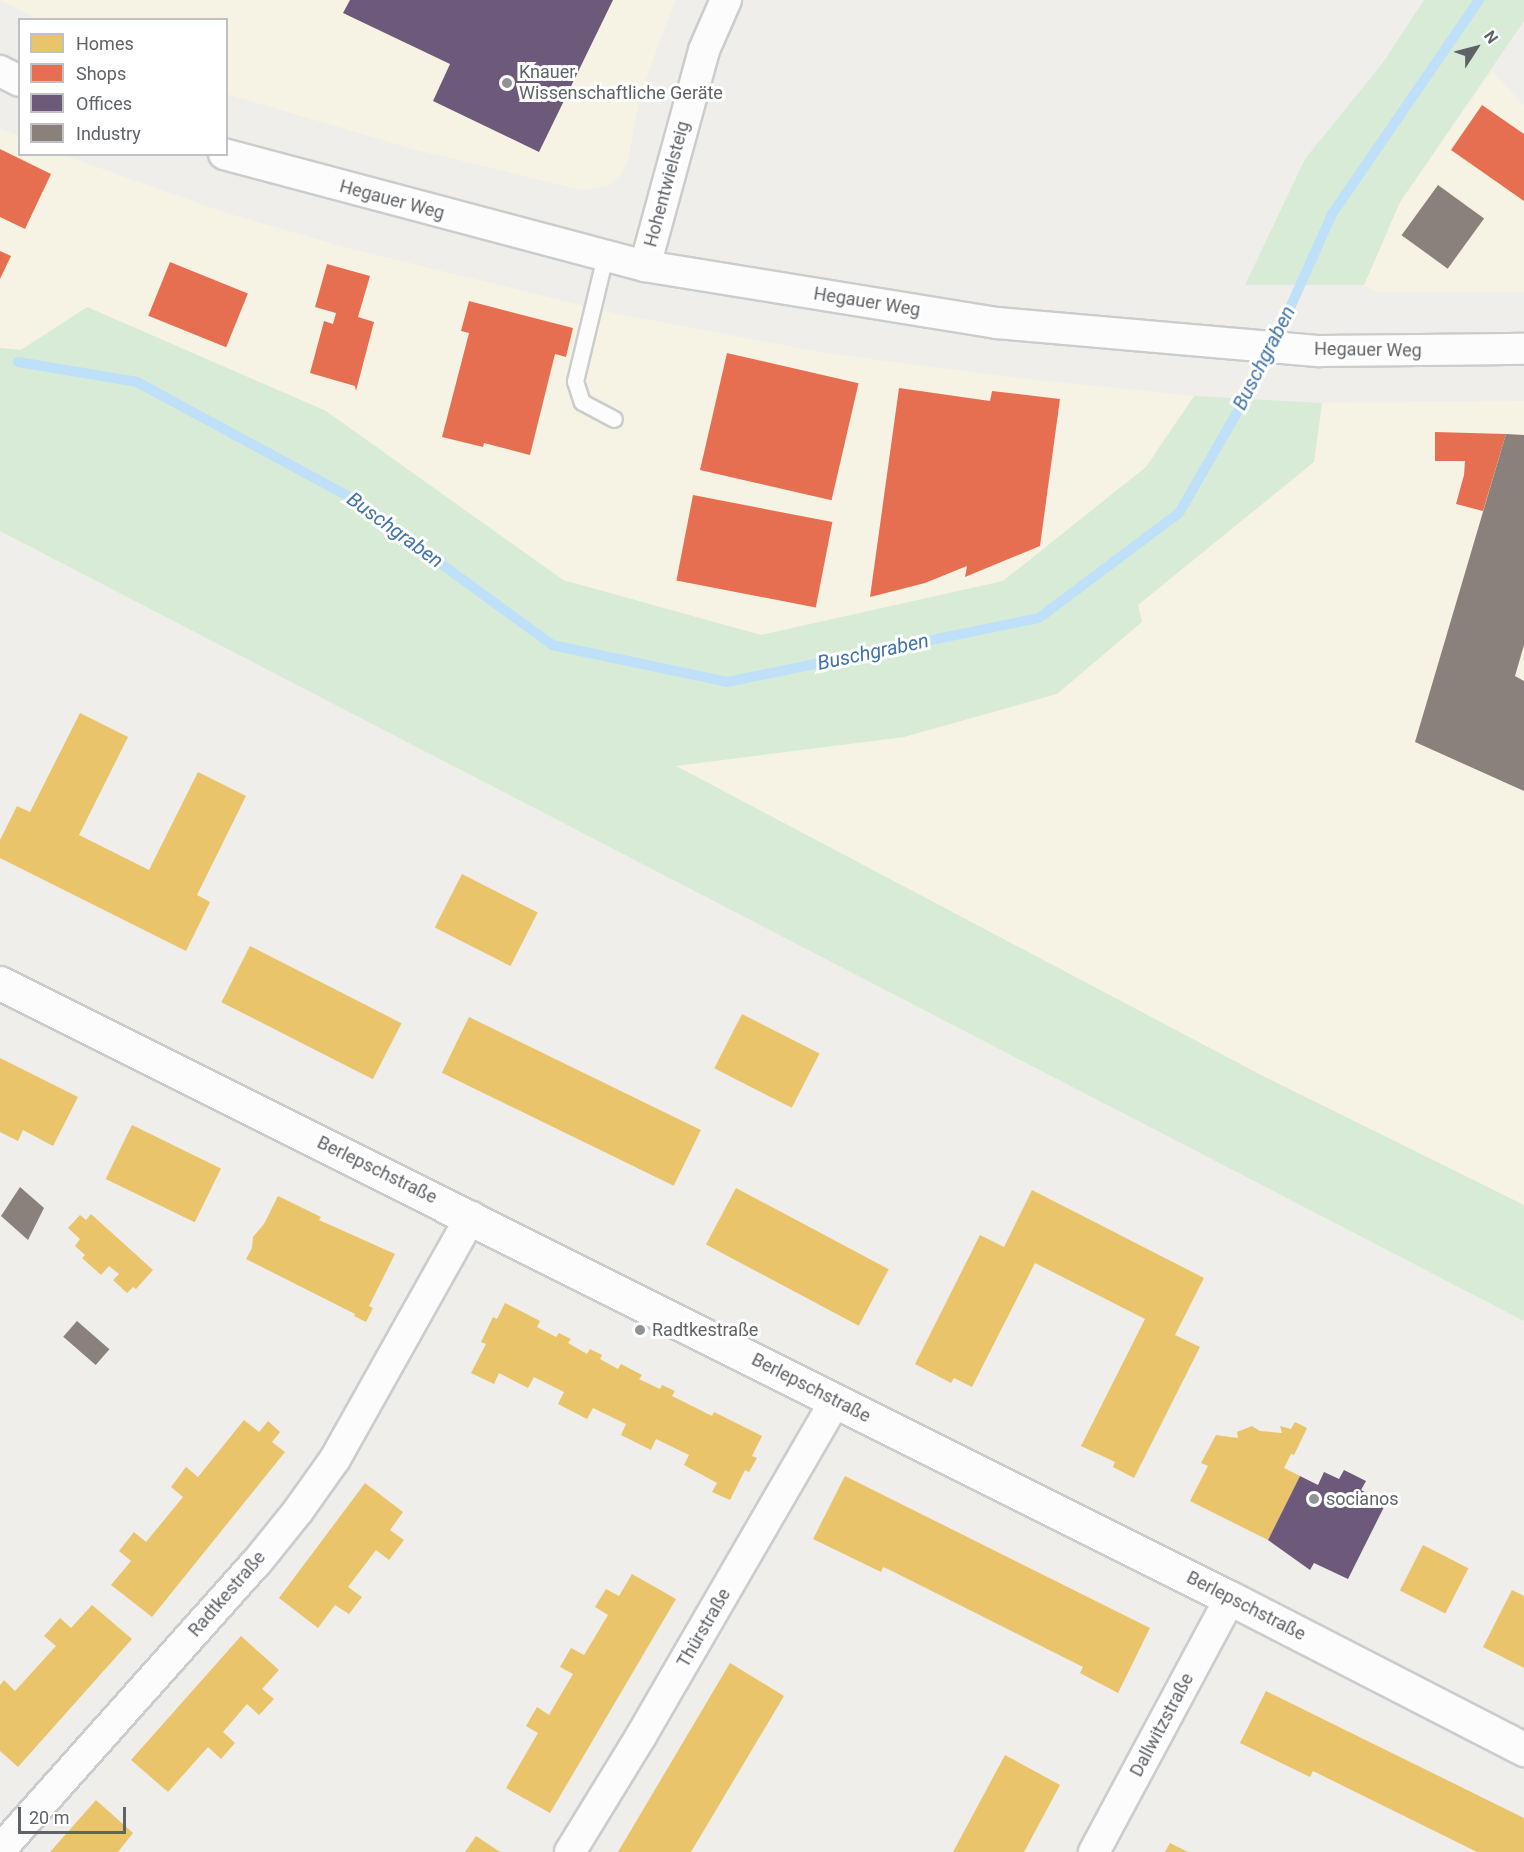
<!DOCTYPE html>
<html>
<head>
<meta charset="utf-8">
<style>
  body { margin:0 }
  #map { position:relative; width:1524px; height:1852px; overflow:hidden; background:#efeeea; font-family:Roboto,sans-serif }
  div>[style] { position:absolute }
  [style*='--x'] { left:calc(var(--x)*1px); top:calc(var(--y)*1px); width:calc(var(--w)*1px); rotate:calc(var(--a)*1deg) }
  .commercial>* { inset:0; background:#f7f3e4 }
  .green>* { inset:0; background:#d8ebd6 }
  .homes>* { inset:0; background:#e9c46a; transform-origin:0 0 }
  .shops>* { inset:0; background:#e76f51; transform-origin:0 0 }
  .offices>* { inset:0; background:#6d597a }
  .industry>* { inset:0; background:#8a817c; transform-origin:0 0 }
  .stream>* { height:10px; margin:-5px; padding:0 5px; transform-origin:5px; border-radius:5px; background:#bfe0f9 }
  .roads { filter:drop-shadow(2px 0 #cbcccc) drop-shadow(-2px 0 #cbcccc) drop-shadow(0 2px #cbcccc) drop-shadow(0 -2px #cbcccc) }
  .lane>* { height:15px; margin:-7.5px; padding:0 7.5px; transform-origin:7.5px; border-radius:7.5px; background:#fdfcfc }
  .street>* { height:30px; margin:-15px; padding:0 15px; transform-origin:15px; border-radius:15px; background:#fdfcfc }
  .secondary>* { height:33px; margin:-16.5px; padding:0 16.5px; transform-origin:16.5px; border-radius:16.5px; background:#fdfcfc }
  .dots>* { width:16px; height:16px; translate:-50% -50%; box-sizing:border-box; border:3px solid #fff; border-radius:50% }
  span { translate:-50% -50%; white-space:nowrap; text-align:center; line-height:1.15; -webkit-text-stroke:6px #fff; paint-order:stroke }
  .poi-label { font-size:18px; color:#5f6368 }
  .left { translate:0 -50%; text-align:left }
  .street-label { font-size:18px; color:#5f6368 }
  .water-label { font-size:20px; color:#4174aa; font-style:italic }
  .legend { position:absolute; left:18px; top:18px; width:210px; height:138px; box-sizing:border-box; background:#fff; border:2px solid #bfc1c3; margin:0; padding:8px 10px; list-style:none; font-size:18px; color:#5f6368 }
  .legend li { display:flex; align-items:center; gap:12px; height:30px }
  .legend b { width:30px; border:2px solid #bfc1c3 }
  .north { position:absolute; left:1446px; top:18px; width:60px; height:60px; -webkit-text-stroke:4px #fff; paint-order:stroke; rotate:54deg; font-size:16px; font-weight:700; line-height:24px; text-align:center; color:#5f6368 }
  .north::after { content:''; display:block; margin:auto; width:21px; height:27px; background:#5f6368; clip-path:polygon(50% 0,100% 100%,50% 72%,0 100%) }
  .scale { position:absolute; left:18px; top:1807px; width:108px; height:27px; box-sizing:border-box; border:3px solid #5f6368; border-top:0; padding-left:8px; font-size:18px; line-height:21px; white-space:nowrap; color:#5f6368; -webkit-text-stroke:4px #fff; paint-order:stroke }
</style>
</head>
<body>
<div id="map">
  <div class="commercial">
    <i style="clip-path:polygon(0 0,675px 0,640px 95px,628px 160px,620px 175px,610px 185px,582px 190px,413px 149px,227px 94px,226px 20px,37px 19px)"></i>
    <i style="clip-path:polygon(1492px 71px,1524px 106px,1524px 292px,1377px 292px,1364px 285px,1400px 202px)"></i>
    <i style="clip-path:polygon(0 128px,19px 136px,20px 154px,63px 155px,223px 212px,344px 247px,613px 313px,825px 353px,1017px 378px,1194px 396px,1146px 467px,1003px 581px,761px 635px,563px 580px,326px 411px,88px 307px,21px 350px,0 348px)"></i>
    <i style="clip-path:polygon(1524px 401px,1524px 1205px,1261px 1075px,675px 765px,904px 737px,1141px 623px,1138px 605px,1314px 462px,1322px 403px)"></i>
  </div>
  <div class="green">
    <i style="clip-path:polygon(1424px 0,1524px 0,1524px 21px,1400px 202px,1364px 285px,1245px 285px,1305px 159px,1382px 64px)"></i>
    <i style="clip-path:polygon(87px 307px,326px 411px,563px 580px,761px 635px,1003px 581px,1146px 467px,1194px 396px,1322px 403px,1314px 462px,1138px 605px,1142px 622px,1057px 694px,904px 737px,676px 766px,1261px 1075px,1524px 1205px,1524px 1321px,0 531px,0 348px,21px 350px)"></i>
  </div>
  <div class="homes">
    <i style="clip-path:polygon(80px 713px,128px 737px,79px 835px,149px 870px,198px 772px,246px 796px,197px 895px,210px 902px,186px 951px,0 858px,0 840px,17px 806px,30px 812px)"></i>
    <i style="left:462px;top:874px;width:85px;height:60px;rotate:27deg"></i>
    <i style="left:250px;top:946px;width:170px;height:63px;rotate:27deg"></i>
    <i style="left:742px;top:1014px;width:87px;height:61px;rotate:27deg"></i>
    <i style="left:469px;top:1017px;width:258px;height:62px;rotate:26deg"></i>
    <i style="clip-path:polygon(0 1058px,78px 1097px,53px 1146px,23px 1130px,18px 1141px,0 1132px)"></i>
    <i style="left:132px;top:1125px;width:99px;height:60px;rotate:26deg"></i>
    <i style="left:736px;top:1188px;width:173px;height:64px;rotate:28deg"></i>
    <i style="clip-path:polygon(1032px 1190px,1204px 1278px,1175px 1335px,1200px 1347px,1134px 1478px,1113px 1467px,1115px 1462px,1081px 1446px,1145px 1319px,1035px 1263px,972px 1387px,954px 1378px,951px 1383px,915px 1364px,980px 1235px,1004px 1247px)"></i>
    <i style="clip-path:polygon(278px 1196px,321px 1217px,319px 1220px,395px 1254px,369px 1306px,373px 1308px,366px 1322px,354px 1316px,355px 1314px,246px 1259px,252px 1248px,253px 1237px,264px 1224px)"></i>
    <i style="clip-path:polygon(91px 1214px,153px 1270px,136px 1289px,133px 1287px,127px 1293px,113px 1280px,119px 1274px,109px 1266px,101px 1275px,82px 1258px,85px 1255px,75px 1246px,80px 1239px,68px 1228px,80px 1215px,86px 1220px)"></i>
    <i style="clip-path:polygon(505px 1303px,540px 1321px,537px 1327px,556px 1337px,559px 1333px,571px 1339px,568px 1343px,587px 1354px,590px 1349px,602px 1355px,600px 1359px,618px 1369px,621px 1364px,642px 1375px,639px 1379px,660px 1389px,662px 1385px,675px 1391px,672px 1396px,712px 1416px,714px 1412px,762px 1436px,752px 1456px,757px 1458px,749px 1472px,745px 1470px,730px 1500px,712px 1492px,717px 1483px,684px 1465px,689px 1455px,656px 1439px,651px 1450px,621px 1435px,626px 1424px,593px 1408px,587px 1419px,558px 1404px,564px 1392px,534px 1377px,528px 1388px,499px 1373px,494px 1384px,471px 1373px,486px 1344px,481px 1342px,493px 1317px,497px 1319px)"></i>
    <i style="clip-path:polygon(244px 1420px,259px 1432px,268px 1421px,280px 1432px,272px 1442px,285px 1452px,152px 1617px,111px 1585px,131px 1561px,119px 1551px,134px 1532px,146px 1542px,183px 1497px,171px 1487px,186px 1467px,198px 1477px)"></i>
    <i style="clip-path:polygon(1295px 1422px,1307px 1428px,1294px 1455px,1291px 1454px,1284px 1468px,1300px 1476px,1268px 1540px,1190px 1501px,1208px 1466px,1201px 1463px,1216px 1435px,1238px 1438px,1237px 1432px,1252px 1426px,1260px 1431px,1282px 1433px,1280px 1426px,1291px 1429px)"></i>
    <i style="clip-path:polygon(845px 1476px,1150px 1628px,1118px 1693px,1080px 1673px,1083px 1667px,892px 1571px,883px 1567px,881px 1572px,813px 1539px)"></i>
    <i style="clip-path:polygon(365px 1483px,403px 1512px,390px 1530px,404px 1540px,389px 1560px,376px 1550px,348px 1587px,362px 1597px,349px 1614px,335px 1605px,318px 1628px,279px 1598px)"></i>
    <i style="left:1423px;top:1545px;width:51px;height:51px;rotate:27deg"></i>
    <i style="clip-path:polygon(632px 1574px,676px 1599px,550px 1813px,506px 1788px,538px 1733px,526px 1726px,537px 1707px,549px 1715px,573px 1674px,560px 1667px,571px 1648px,584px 1655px,608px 1615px,595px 1607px,606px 1589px,619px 1596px)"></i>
    <i style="clip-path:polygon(1512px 1590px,1524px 1596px,1524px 1668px,1483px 1647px)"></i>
    <i style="clip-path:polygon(92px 1605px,132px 1639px,18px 1767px,0 1751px,0 1685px,4px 1680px,15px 1691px,56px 1646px,44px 1636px,60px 1618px,71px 1628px)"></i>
    <i style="clip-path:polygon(241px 1636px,279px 1670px,262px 1689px,274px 1699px,259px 1715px,247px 1704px,223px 1732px,235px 1743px,221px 1759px,208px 1747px,168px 1792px,131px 1760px)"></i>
    <i style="clip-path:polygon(730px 1663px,784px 1696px,691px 1852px,618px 1852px)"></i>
    <i style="clip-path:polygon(1266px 1691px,1524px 1818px,1524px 1852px,1477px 1852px,1313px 1771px,1310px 1777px,1240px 1743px)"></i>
    <i style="clip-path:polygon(1005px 1755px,1060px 1785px,1024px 1852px,953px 1852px)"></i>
    <i style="clip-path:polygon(96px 1800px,133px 1833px,118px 1852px,50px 1852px)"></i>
    <i style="clip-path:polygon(476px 1836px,500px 1852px,465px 1852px)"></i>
    <i style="clip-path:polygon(1170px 1843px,1188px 1852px,1165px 1852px)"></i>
  </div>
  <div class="shops">
    <i style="clip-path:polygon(1482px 105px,1524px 134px,1524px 201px,1451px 150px)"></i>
    <i style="clip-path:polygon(0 149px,51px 174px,25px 229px,0 217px)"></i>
    <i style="clip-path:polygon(0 251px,11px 256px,0 279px)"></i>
    <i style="left:170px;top:262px;width:84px;height:58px;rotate:22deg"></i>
    <i style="clip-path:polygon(327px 264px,370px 276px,358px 317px,374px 322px,356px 391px,355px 386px,310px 373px,324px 321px,333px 324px,336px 313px,315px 307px)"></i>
    <i style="clip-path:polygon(469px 301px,573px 328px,566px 357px,555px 354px,530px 455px,484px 443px,483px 447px,442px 437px,469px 333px,461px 331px)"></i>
    <i style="left:727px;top:353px;width:135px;height:120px;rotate:13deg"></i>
    <i style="clip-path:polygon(899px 388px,990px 401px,992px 391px,1060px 399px,1040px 546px,965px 577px,967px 566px,925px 583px,870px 597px)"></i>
    <i style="clip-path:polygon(1435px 432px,1506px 434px,1483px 511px,1456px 504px,1464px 475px,1465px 461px,1435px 461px)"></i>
    <i style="left:693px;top:495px;width:142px;height:87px;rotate:11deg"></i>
  </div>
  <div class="offices">
    <i style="clip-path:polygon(350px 0,613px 0,539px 152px,433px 101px,450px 64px,343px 13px)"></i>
    <i style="clip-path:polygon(1344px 1470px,1366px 1481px,1361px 1490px,1386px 1503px,1348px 1579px,1314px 1563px,1310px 1570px,1268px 1540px,1300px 1476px,1318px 1485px,1324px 1472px,1339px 1479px)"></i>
  </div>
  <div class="industry">
    <i style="left:1438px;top:185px;width:57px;height:62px;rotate:36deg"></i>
    <i style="clip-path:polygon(1506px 434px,1524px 435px,1524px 645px,1515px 676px,1524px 681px,1524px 791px,1415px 742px)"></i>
    <i style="clip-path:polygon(20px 1187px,44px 1208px,28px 1240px,1px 1216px)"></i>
    <i style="left:77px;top:1321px;width:43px;height:21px;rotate:41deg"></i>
  </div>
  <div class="stream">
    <i style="--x:18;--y:362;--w:121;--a:9.5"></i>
    <i style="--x:137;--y:382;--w:240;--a:28.4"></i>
    <i style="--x:348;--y:496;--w:253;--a:36.1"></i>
    <i style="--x:552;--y:645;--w:179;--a:11.9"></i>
    <i style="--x:727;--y:682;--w:318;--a:-11.6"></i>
    <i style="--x:1039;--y:618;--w:175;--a:-36.9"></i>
    <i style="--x:1179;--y:513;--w:170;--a:-60"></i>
    <i style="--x:1264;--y:366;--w:167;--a:-65.9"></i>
    <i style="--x:1332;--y:214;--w:260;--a:-55.5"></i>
  </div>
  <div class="roads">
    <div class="lane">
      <i style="--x:605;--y:256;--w:129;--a:103.5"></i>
      <i style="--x:575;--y:381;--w:22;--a:72"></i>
      <i style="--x:582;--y:402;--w:36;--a:28"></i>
    </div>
    <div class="street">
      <i style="--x:0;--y:71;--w:22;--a:27"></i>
      <i style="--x:224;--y:154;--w:436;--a:14.9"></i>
      <i style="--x:645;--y:266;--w:357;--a:9.2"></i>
      <i style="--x:997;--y:323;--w:324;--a:5"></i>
      <i style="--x:1320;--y:351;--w:204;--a:-0.6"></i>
      <i style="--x:645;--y:266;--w:224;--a:-74.7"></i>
      <i style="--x:704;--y:50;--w:55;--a:-66.3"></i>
      <i style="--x:0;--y:1850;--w:386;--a:-48.3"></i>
      <i style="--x:257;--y:1562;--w:65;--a:-51.2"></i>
      <i style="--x:298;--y:1511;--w:64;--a:-54.6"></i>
      <i style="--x:335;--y:1459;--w:278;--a:-60.7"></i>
      <i style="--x:570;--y:1852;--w:136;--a:-58.5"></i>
      <i style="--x:641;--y:1736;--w:387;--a:-59.9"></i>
      <i style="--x:1094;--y:1852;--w:288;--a:-61.8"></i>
    </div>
    <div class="secondary">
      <i style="--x:0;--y:983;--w:1375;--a:26.57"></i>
      <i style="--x:1230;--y:1598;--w:331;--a:27.2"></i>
    </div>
  </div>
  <div class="dots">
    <i style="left:507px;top:83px;background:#919496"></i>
    <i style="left:640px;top:1330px;background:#919496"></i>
    <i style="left:1314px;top:1499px;background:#919496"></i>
  </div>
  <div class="poi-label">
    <span class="left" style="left:519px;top:83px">Knauer<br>Wissenschaftliche Geräte</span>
    <span class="left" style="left:652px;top:1330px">Radtkestraße</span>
    <span class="left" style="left:1326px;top:1499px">socianos</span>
  </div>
  <div class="street-label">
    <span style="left:667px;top:184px;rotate:-75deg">Hohentwielsteig</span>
    <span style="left:392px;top:200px;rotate:15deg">Hegauer Weg</span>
    <span style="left:867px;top:302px;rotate:9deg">Hegauer Weg</span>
    <span style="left:1368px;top:350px;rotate:1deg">Hegauer Weg</span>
    <span style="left:377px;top:1170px;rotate:26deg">Berlepschstraße</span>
    <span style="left:811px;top:1388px;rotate:27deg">Berlepschstraße</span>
    <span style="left:227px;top:1594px;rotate:-49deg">Radtkestraße</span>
    <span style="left:1246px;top:1606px;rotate:27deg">Berlepschstraße</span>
    <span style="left:704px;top:1628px;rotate:-60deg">Thürstraße</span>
    <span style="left:1162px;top:1725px;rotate:-62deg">Dallwitzstraße</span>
  </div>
  <div class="water-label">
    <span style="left:1264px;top:358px;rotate:-63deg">Buschgraben</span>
    <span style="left:395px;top:530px;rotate:36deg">Buschgraben</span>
    <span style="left:873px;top:652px;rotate:-12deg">Buschgraben</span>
  </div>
  <ul class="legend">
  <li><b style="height:16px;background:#e9c46a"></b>Homes</li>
  <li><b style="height:16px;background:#e76f51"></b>Shops</li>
  <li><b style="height:16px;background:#6d597a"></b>Offices</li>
  <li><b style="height:16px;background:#8a817c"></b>Industry</li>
  </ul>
  <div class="north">N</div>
  <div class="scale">20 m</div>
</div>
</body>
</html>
